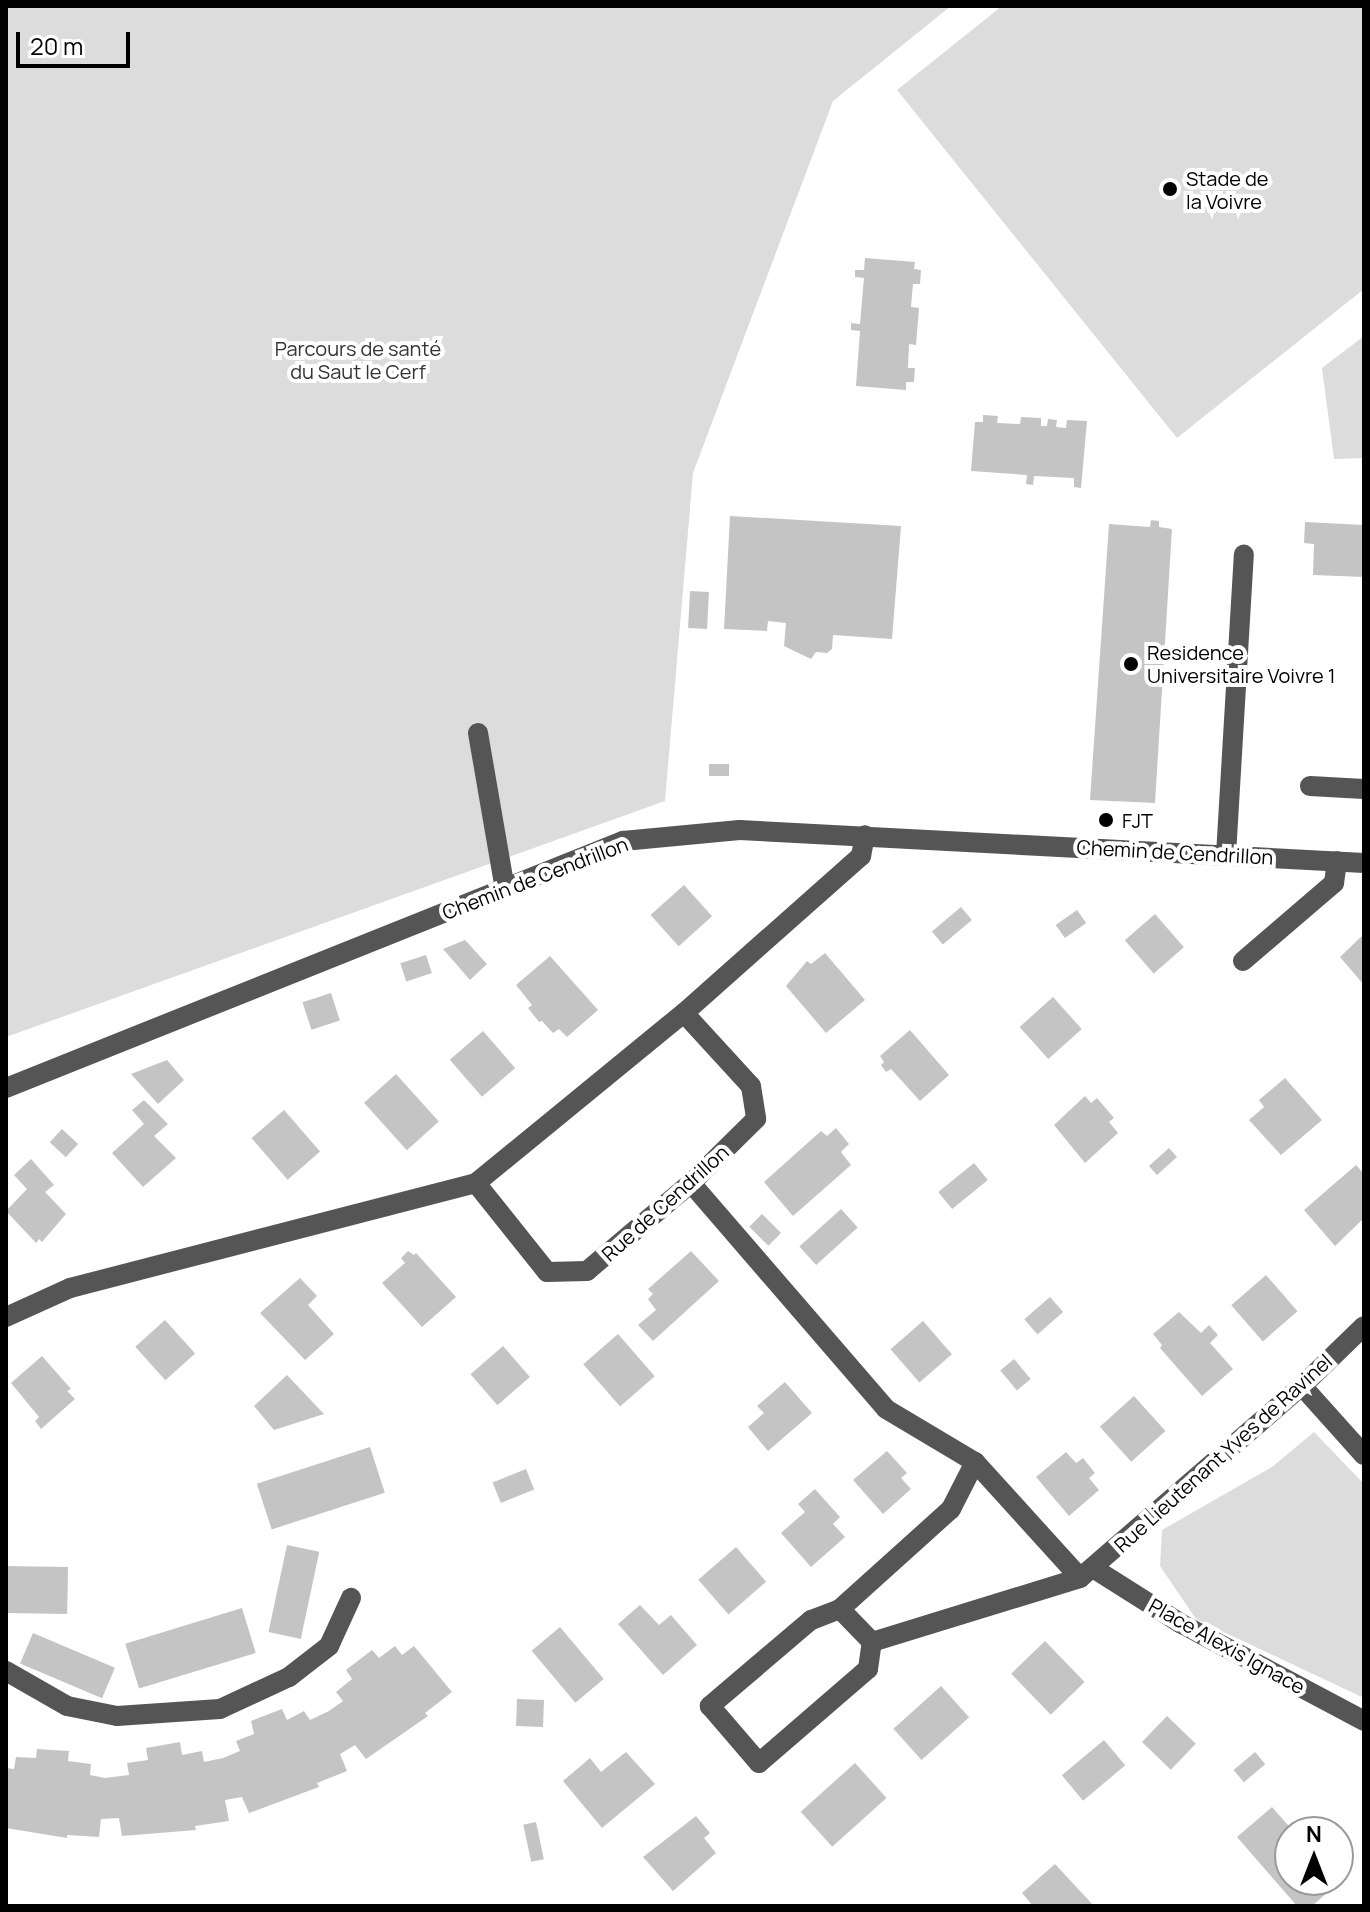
<!DOCTYPE html>
<html>
<head>
<meta charset="utf-8">
<style>
  body { margin:0 }
  #map { position:relative; width:1370px; height:1912px; overflow:hidden; background:#fff; font-family:Manrope,sans-serif }
  div>[style] { position:absolute }
  [style*='--x'] { left:calc(var(--x)*1px); top:calc(var(--y)*1px); width:calc(var(--w)*1px); rotate:calc(var(--a)*1deg) }
  .green>* { inset:0; background:#dcdcdc }
  .building>* { inset:0; background:#c4c4c4; transform-origin:0 0 }
  .minor>* { height:20px; margin:-10px; padding:0 10px; transform-origin:10px; border-radius:10px; background:#555 }
  .dots>* { width:22px; height:22px; translate:-50% -50%; box-sizing:border-box; border:4px solid #fff; border-radius:50% }
  span { translate:-50% -50%; white-space:nowrap; text-align:center; line-height:1.15; -webkit-text-stroke:8px #fff; paint-order:stroke }
  .poi-label { font-size:20px; color:#000 }
  .left { translate:0 -50%; text-align:left }
  .park-label { font-size:20px; color:#333 }
  .street-label { font-size:20px; color:#000 }
  .frame { position:absolute; inset:0; border:8px solid #000; pointer-events:none }
  .north { position:absolute; left:1274px; top:1816px; width:80px; height:80px; box-sizing:border-box; background:#fff; border:2px solid #999; border-radius:50%; rotate:0deg; font-size:22px; font-weight:700; line-height:32px; text-align:center; color:#000 }
  .north::after { content:''; display:block; margin:auto; width:28px; height:36px; background:#000; clip-path:polygon(50% 0,100% 100%,50% 72%,0 100%) }
  .scale { position:absolute; left:16px; top:32px; width:114px; height:36px; box-sizing:border-box; border:4px solid #000; border-top:0; padding-left:10px; font-size:24px; line-height:28px; white-space:nowrap; color:#000; -webkit-text-stroke:6px #fff; paint-order:stroke }
</style>
</head>
<body>
<div id="map">
  <div class="green">
    <i style="clip-path:polygon(6px 6px,951px 6px,833px 101px,693px 473px,665px 801px,6px 1037px)"></i>
    <i style="clip-path:polygon(1002px 6px,1364px 6px,1364px 289px,1177px 438px,897px 90px)"></i>
    <i style="clip-path:polygon(1364px 336px,1364px 458px,1334px 459px,1322px 368px)"></i>
    <i style="clip-path:polygon(1314px 1432px,1364px 1484px,1364px 1698px,1196px 1619px,1160px 1566px,1162px 1530px,1272px 1467px)"></i>
  </div>
  <div class="building">
    <i style="clip-path:polygon(865px 258px,915px 262px,914px 269px,921px 270px,920px 284px,913px 284px,911px 307px,919px 308px,916px 345px,909px 344px,908px 368px,915px 368px,914px 382px,906px 382px,906px 390px,856px 386px,860px 331px,851px 330px,851px 323px,860px 324px,864px 278px,855px 277px,855px 270px,864px 270px)"></i>
    <i style="clip-path:polygon(983px 415px,998px 416px,997px 423px,1020px 424px,1021px 417px,1041px 418px,1041px 426px,1047px 426px,1048px 419px,1057px 420px,1056px 427px,1066px 428px,1067px 420px,1087px 421px,1081px 488px,1074px 487px,1074px 478px,1034px 476px,1033px 485px,1026px 484px,1027px 475px,971px 471px,975px 422px,983px 422px)"></i>
    <i style="clip-path:polygon(730px 516px,901px 526px,892px 639px,833px 635px,832px 649px,827px 653px,816px 652px,811px 659px,784px 646px,786px 623px,768px 621px,767px 631px,724px 629px)"></i>
    <i style="clip-path:polygon(1151px 520px,1159px 521px,1159px 527px,1172px 529px,1155px 803px,1090px 800px,1109px 524px,1150px 527px)"></i>
    <i style="clip-path:polygon(1305px 522px,1364px 525px,1364px 577px,1313px 575px,1314px 544px,1304px 543px)"></i>
    <i style="left:690px;top:591px;width:19px;height:37px;rotate:3deg"></i>
    <i style="left:709px;top:764px;width:20px;height:12px"></i>
    <i style="left:684px;top:885px;width:42px;height:45px;rotate:48deg"></i>
    <i style="left:961px;top:907px;width:17px;height:38px;rotate:50deg"></i>
    <i style="left:1077px;top:910px;width:16px;height:26px;rotate:55deg"></i>
    <i style="left:1155px;top:914px;width:44px;height:40px;rotate:49deg"></i>
    <i style="clip-path:polygon(1364px 934px,1364px 985px,1340px 957px)"></i>
    <i style="clip-path:polygon(465px 940px,487px 964px,470px 980px,443px 949px)"></i>
    <i style="clip-path:polygon(825px 953px,865px 1000px,826px 1033px,786px 986px,807px 961px,811px 964px)"></i>
    <i style="left:426px;top:955px;width:19px;height:27px;rotate:72deg"></i>
    <i style="clip-path:polygon(550px 956px,598px 1010px,567px 1037px,559px 1029px,553px 1033px,542px 1021px,539px 1022px,528px 1008px,532px 1005px,516px 985px)"></i>
    <i style="left:331px;top:993px;width:29px;height:30px;rotate:72deg"></i>
    <i style="left:1053px;top:997px;width:43px;height:45px;rotate:48deg"></i>
    <i style="clip-path:polygon(910px 1030px,949px 1075px,920px 1101px,891px 1069px,886px 1072px,881px 1065px,884px 1062px,880px 1056px)"></i>
    <i style="left:483px;top:1031px;width:49px;height:44px;rotate:49deg"></i>
    <i style="clip-path:polygon(167px 1060px,184px 1080px,158px 1104px,131px 1074px)"></i>
    <i style="left:396px;top:1074px;width:64px;height:43px;rotate:48deg"></i>
    <i style="clip-path:polygon(1285px 1078px,1322px 1120px,1281px 1155px,1249px 1120px,1264px 1107px,1259px 1100px)"></i>
    <i style="clip-path:polygon(1085px 1096px,1091px 1103px,1097px 1098px,1114px 1118px,1109px 1122px,1118px 1133px,1085px 1163px,1054px 1125px)"></i>
    <i style="clip-path:polygon(144px 1100px,168px 1124px,154px 1136px,176px 1158px,143px 1187px,112px 1153px,144px 1124px,132px 1110px)"></i>
    <i style="left:284px;top:1110px;width:55px;height:43px;rotate:49deg"></i>
    <i style="clip-path:polygon(836px 1128px,849px 1144px,841px 1152px,851px 1165px,793px 1216px,764px 1182px,821px 1131px,827px 1136px)"></i>
    <i style="left:62px;top:1129px;width:22px;height:18px;rotate:43deg"></i>
    <i style="left:1169px;top:1148px;width:12px;height:27px;rotate:48deg"></i>
    <i style="clip-path:polygon(31px 1159px,54px 1185px,45px 1192px,66px 1214px,42px 1242px,39px 1239px,36px 1243px,6px 1211px,27px 1189px,14px 1175px)"></i>
    <i style="left:974px;top:1163px;width:22px;height:46px;rotate:51deg"></i>
    <i style="clip-path:polygon(1356px 1165px,1364px 1174px,1364px 1218px,1335px 1246px,1304px 1210px)"></i>
    <i style="left:841px;top:1209px;width:25px;height:56px;rotate:48deg"></i>
    <i style="left:762px;top:1214px;width:27px;height:18px;rotate:45deg"></i>
    <i style="clip-path:polygon(408px 1251px,414px 1255px,416px 1253px,456px 1297px,422px 1327px,382px 1283px,405px 1263px,401px 1258px)"></i>
    <i style="clip-path:polygon(691px 1251px,719px 1281px,653px 1341px,638px 1325px,656px 1310px,648px 1299px,653px 1294px,648px 1289px)"></i>
    <i style="left:1266px;top:1275px;width:48px;height:46px;rotate:49deg"></i>
    <i style="clip-path:polygon(300px 1278px,317px 1296px,308px 1305px,334px 1334px,305px 1360px,260px 1313px)"></i>
    <i style="left:1050px;top:1297px;width:20px;height:34px;rotate:49deg"></i>
    <i style="clip-path:polygon(1179px 1312px,1201px 1333px,1209px 1325px,1218px 1335px,1210px 1343px,1233px 1369px,1202px 1396px,1160px 1348px,1162px 1345px,1153px 1334px)"></i>
    <i style="left:165px;top:1320px;width:45px;height:40px;rotate:48deg"></i>
    <i style="left:923px;top:1321px;width:44px;height:43px;rotate:49deg"></i>
    <i style="left:618px;top:1334px;width:56px;height:46px;rotate:49deg"></i>
    <i style="left:503px;top:1346px;width:41px;height:43px;rotate:49deg"></i>
    <i style="clip-path:polygon(42px 1356px,71px 1389px,67px 1391px,75px 1399px,41px 1429px,35px 1421px,39px 1417px,11px 1383px)"></i>
    <i style="left:1014px;top:1359px;width:26px;height:18px;rotate:50deg"></i>
    <i style="clip-path:polygon(287px 1375px,324px 1414px,274px 1430px,254px 1406px)"></i>
    <i style="clip-path:polygon(785px 1382px,812px 1413px,768px 1451px,748px 1427px,764px 1413px,757px 1406px)"></i>
    <i style="left:1134px;top:1396px;width:47px;height:46px;rotate:48deg"></i>
    <i style="left:370px;top:1447px;width:48px;height:119px;rotate:72deg"></i>
    <i style="clip-path:polygon(887px 1451px,907px 1473px,901px 1478px,911px 1489px,883px 1514px,853px 1480px)"></i>
    <i style="clip-path:polygon(1066px 1452px,1076px 1463px,1083px 1458px,1095px 1473px,1089px 1478px,1099px 1490px,1069px 1516px,1036px 1477px)"></i>
    <i style="left:526px;top:1469px;width:22px;height:36px;rotate:68deg"></i>
    <i style="clip-path:polygon(815px 1489px,840px 1517px,833px 1524px,845px 1537px,811px 1567px,781px 1533px,805px 1512px,798px 1504px)"></i>
    <i style="left:287px;top:1545px;width:33px;height:89px;rotate:12deg"></i>
    <i style="left:736px;top:1547px;width:46px;height:50px;rotate:49deg"></i>
    <i style="left:68px;top:1567px;width:47px;height:62px;rotate:91deg"></i>
    <i style="clip-path:polygon(640px 1605px,659px 1625px,671px 1615px,697px 1645px,663px 1675px,618px 1624px)"></i>
    <i style="left:242px;top:1608px;width:47px;height:122px;rotate:73deg"></i>
    <i style="left:560px;top:1627px;width:68px;height:37px;rotate:50deg"></i>
    <i style="left:33px;top:1633px;width:89px;height:33px;rotate:23deg"></i>
    <i style="left:1045px;top:1641px;width:57px;height:47px;rotate:46deg"></i>
    <i style="clip-path:polygon(395px 1646px,402px 1655px,414px 1646px,452px 1692px,425px 1713px,428px 1716px,366px 1759px,355px 1745px,340px 1754px,347px 1771px,317px 1783px,319px 1787px,249px 1813px,242px 1797px,225px 1800px,229px 1821px,195px 1826px,196px 1830px,122px 1836px,119px 1818px,101px 1819px,99px 1837px,67px 1835px,67px 1838px,6px 1828px,6px 1768px,14px 1769px,16px 1757px,36px 1758px,37px 1749px,69px 1751px,68px 1761px,91px 1764px,90px 1775px,105px 1778px,129px 1775px,127px 1763px,148px 1760px,146px 1748px,180px 1742px,182px 1755px,202px 1751px,204px 1762px,223px 1758px,240px 1751px,236px 1741px,254px 1734px,251px 1721px,282px 1709px,287px 1720px,304px 1711px,310px 1720px,329px 1711px,343px 1701px,336px 1692px,352px 1679px,346px 1670px,372px 1650px,379px 1658px)"></i>
    <i style="left:941px;top:1686px;width:42px;height:64px;rotate:48deg"></i>
    <i style="left:517px;top:1699px;width:27px;height:27px;rotate:2deg"></i>
    <i style="left:1167px;top:1716px;width:40px;height:36px;rotate:44deg"></i>
    <i style="left:1104px;top:1740px;width:33px;height:55px;rotate:50deg"></i>
    <i style="clip-path:polygon(626px 1752px,655px 1784px,602px 1828px,563px 1781px,590px 1758px,601px 1772px)"></i>
    <i style="left:1255px;top:1752px;width:16px;height:28px;rotate:50deg"></i>
    <i style="left:855px;top:1763px;width:47px;height:73px;rotate:48deg"></i>
    <i style="clip-path:polygon(1272px 1807px,1294px 1832px,1290px 1832px,1290px 1880px,1335px 1880px,1338px 1883px,1312px 1906px,1297px 1906px,1237px 1837px)"></i>
    <i style="clip-path:polygon(696px 1816px,710px 1833px,704px 1838px,716px 1853px,673px 1891px,643px 1857px)"></i>
    <i style="left:536px;top:1822px;width:38px;height:13px;rotate:78deg"></i>
    <i style="clip-path:polygon(1055px 1864px,1094px 1906px,1033px 1906px,1022px 1893px)"></i>
  </div>
  <div class="minor">
    <i style="--x:478;--y:733;--w:158;--a:80.2"></i>
    <i style="--x:1310;--y:786;--w:54;--a:3.2"></i>
    <i style="--x:1226;--y:855;--w:301;--a:-86.6"></i>
    <i style="--x:1243;--y:961;--w:120;--a:-40.6"></i>
    <i style="--x:1334;--y:883;--w:22;--a:-82"></i>
    <i style="--x:684;--y:1013;--w:99;--a:47.5"></i>
    <i style="--x:751;--y:1086;--w:33;--a:81"></i>
    <i style="--x:756;--y:1119;--w:91;--a:135.4"></i>
    <i style="--x:691;--y:1183;--w:136;--a:139.8"></i>
    <i style="--x:587;--y:1271;--w:40;--a:178.6"></i>
    <i style="--x:547;--y:1272;--w:114;--a:-128.6"></i>
    <i style="--x:476;--y:1183;--w:269;--a:-39.3"></i>
    <i style="--x:684;--y:1013;--w:237;--a:-41.6"></i>
    <i style="--x:861;--y:856;--w:21;--a:-79"></i>
    <i style="--x:6;--y:1088;--w:665;--a:-21.82"></i>
    <i style="--x:623;--y:841;--w:117;--a:-5.4"></i>
    <i style="--x:739;--y:830;--w:626;--a:3.02"></i>
    <i style="--x:691;--y:1183;--w:298;--a:49.2"></i>
    <i style="--x:886;--y:1409;--w:104;--a:30.8"></i>
    <i style="--x:975;--y:1462;--w:156;--a:47.8"></i>
    <i style="--x:6;--y:1317;--w:70;--a:-24.4"></i>
    <i style="--x:70;--y:1288;--w:419;--a:-14.5"></i>
    <i style="--x:1302;--y:1386;--w:93;--a:48.1"></i>
    <i style="--x:975;--y:1462;--w:53;--a:117.1"></i>
    <i style="--x:951;--y:1509;--w:149;--a:138"></i>
    <i style="--x:840;--y:1609;--w:31;--a:159"></i>
    <i style="--x:811;--y:1620;--w:133;--a:139.6"></i>
    <i style="--x:710;--y:1706;--w:75;--a:49.3"></i>
    <i style="--x:759;--y:1763;--w:144;--a:-40.8"></i>
    <i style="--x:868;--y:1669;--w:27;--a:-82"></i>
    <i style="--x:872;--y:1642;--w:218;--a:-17.1"></i>
    <i style="--x:1080;--y:1578;--w:294;--a:-40.9"></i>
    <i style="--x:1302;--y:1386;--w:86;--a:-44.1"></i>
    <i style="--x:1093;--y:1568;--w:103;--a:32.3"></i>
    <i style="--x:1180;--y:1623;--w:208;--a:28"></i>
    <i style="--x:840;--y:1609;--w:46;--a:45.9"></i>
    <i style="--x:6;--y:1671;--w:70;--a:29.8"></i>
    <i style="--x:67;--y:1706;--w:51;--a:11.3"></i>
    <i style="--x:117;--y:1716;--w:103;--a:-3.9"></i>
    <i style="--x:220;--y:1709;--w:76;--a:-24.9"></i>
    <i style="--x:289;--y:1677;--w:51;--a:-37.8"></i>
    <i style="--x:329;--y:1646;--w:53;--a:-65.4"></i>
  </div>
  <div class="dots">
    <i style="left:1170px;top:189px;background:#000"></i>
    <i style="left:1131px;top:664px;background:#000"></i>
    <i style="left:1106px;top:820px;background:#000"></i>
  </div>
  <div class="poi-label">
    <span class="left" style="left:1186px;top:190px">Stade de<br>la Voivre</span>
    <span class="left" style="left:1147px;top:664px">Residence<br>Universitaire Voivre 1</span>
    <span class="left" style="left:1122px;top:820px">FJT</span>
  </div>
  <div class="park-label">
    <span style="left:358px;top:360px">Parcours de santé<br>du Saut le Cerf</span>
  </div>
  <div class="street-label">
    <span style="left:1175px;top:852px;rotate:3deg">Chemin de Cendrillon</span>
    <span style="left:535px;top:878px;rotate:-21deg">Chemin de Cendrillon</span>
    <span style="left:665px;top:1203px;rotate:-42deg">Rue de Cendrillon</span>
    <span style="left:1223px;top:1453px;rotate:-42deg">Rue Lieutenant Yves de Ravinel</span>
    <span style="left:1227px;top:1646px;rotate:29deg">Place Alexis Ignace</span>
  </div>
  <div class="frame"></div>
  <div class="north">N</div>
  <div class="scale">20 m</div>
</div>
</body>
</html>
